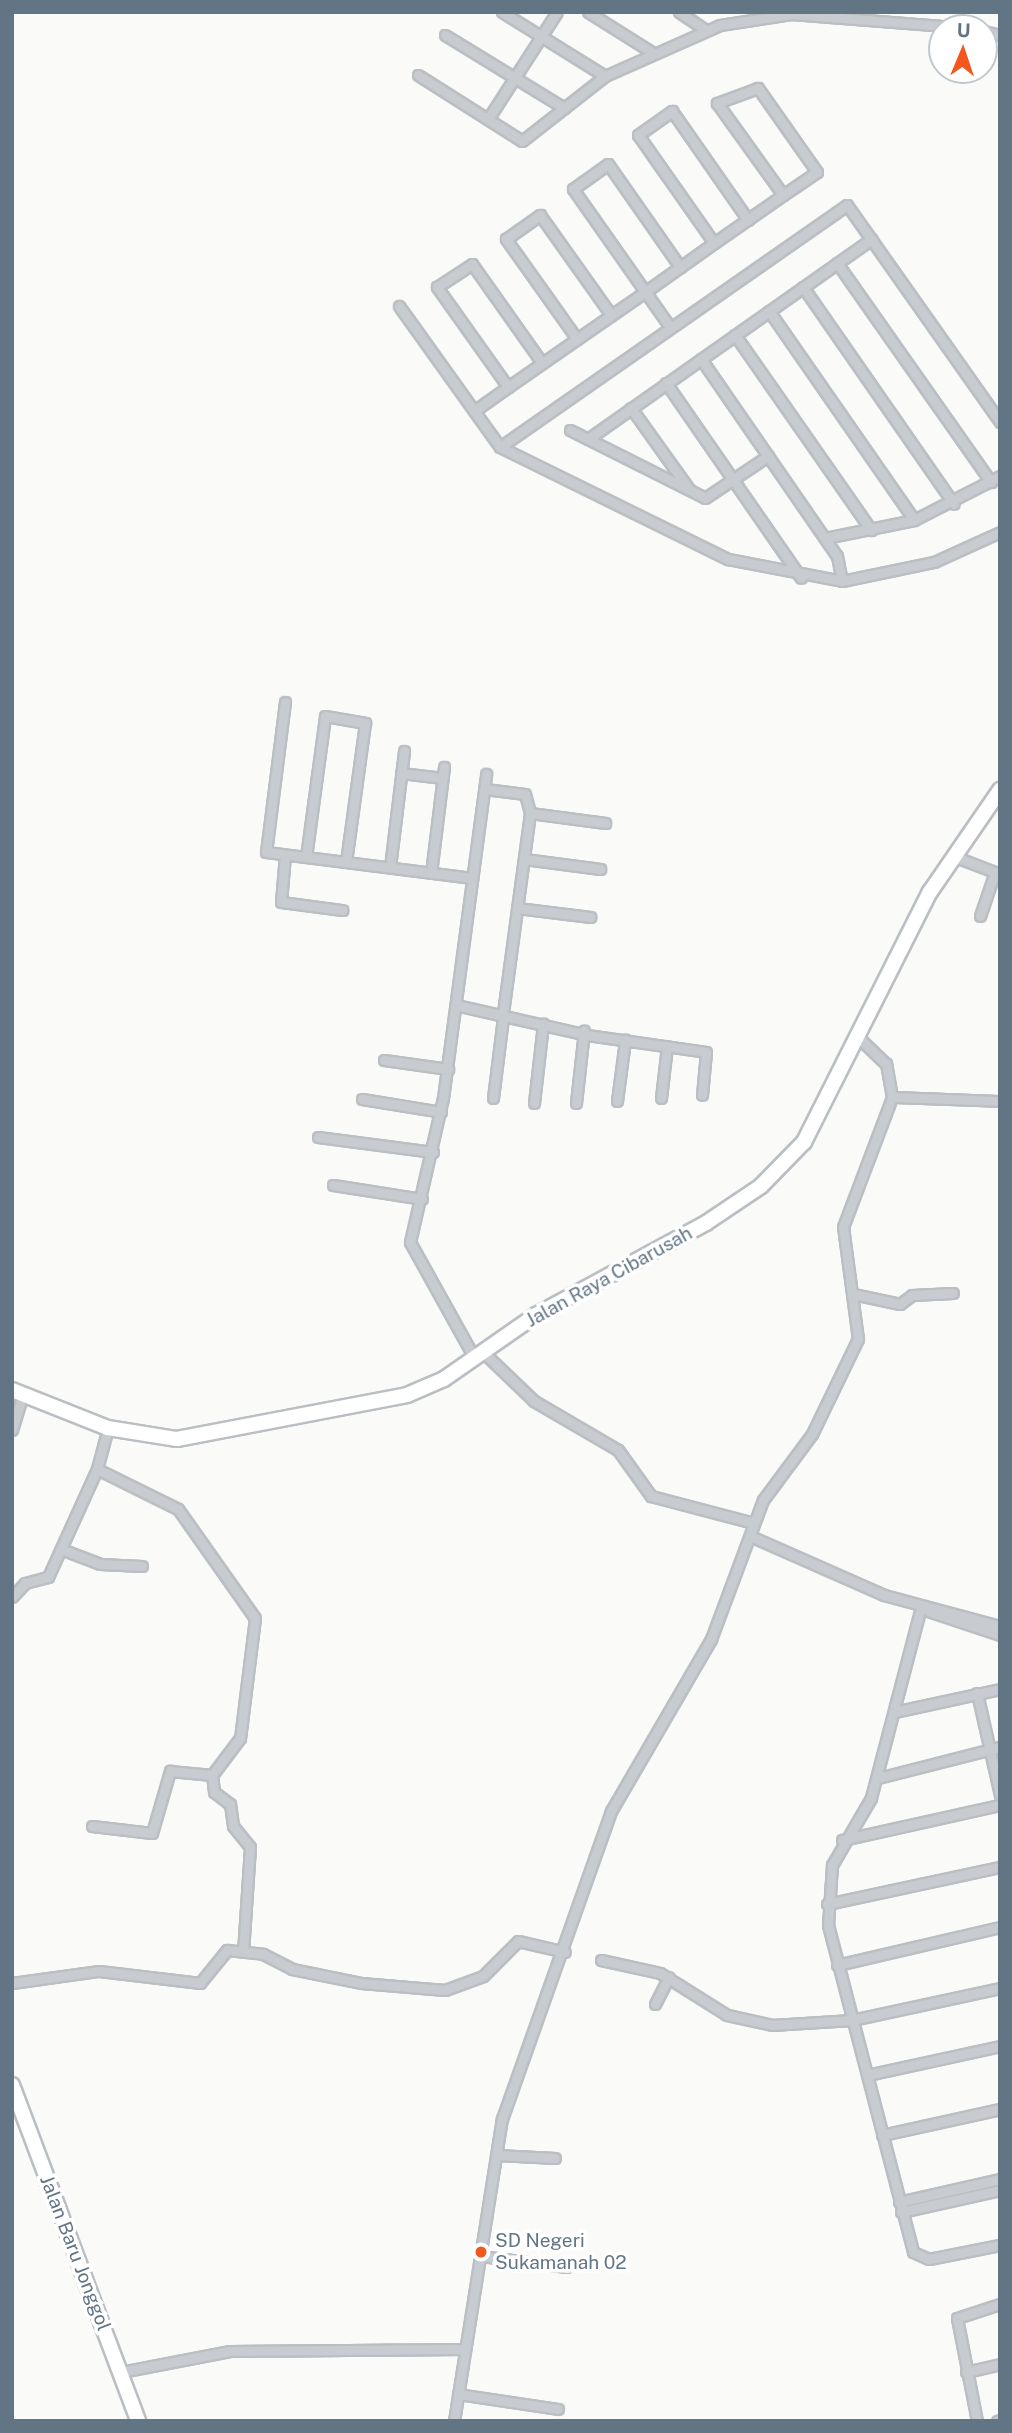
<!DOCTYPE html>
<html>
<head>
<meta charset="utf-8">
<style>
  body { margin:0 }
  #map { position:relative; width:1012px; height:2433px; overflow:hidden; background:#fafaf8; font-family:"Public Sans",sans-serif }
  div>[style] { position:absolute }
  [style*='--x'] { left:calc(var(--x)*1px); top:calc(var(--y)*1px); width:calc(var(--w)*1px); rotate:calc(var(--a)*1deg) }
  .roads { filter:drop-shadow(2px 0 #babfc3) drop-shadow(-2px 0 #babfc3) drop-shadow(0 2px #babfc3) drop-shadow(0 -2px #babfc3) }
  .minor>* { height:9px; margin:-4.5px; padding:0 4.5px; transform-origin:4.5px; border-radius:4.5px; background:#c8ccd0 }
  .primary>* { height:14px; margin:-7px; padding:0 7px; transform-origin:7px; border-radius:7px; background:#fff }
  .dots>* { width:19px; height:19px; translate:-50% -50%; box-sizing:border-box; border:4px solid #fff; border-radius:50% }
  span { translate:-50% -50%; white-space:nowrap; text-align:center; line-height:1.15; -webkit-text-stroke:7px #fff; paint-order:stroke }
  .street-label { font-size:19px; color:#627585 }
  .poi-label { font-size:19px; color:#627585 }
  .left { translate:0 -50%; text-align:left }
  .frame { position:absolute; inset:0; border:14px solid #627585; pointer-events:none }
  .north { position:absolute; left:928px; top:14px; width:70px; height:70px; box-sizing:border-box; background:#fff; border:2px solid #c0c8ce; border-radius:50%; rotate:2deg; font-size:19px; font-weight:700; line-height:28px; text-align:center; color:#627585 }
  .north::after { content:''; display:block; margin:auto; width:24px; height:32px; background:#f3571e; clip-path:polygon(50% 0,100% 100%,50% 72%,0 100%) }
</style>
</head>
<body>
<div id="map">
  <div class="roads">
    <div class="minor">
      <i style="--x:502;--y:12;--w:121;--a:31.9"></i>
      <i style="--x:588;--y:12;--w:77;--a:32.2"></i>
      <i style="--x:679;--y:12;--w:32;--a:34"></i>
      <i style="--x:984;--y:31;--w:16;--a:14"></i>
      <i style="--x:445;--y:35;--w:140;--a:31.5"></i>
      <i style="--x:418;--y:75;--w:123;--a:32.4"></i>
      <i style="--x:522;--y:141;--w:105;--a:-38.1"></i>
      <i style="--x:605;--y:76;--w:126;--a:-23.9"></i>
      <i style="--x:720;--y:25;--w:72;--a:-8.8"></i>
      <i style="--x:791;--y:14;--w:180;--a:4.5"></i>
      <i style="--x:488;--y:119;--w:127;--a:-57.2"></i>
      <i style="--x:714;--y:243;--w:132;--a:-125.1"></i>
      <i style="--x:638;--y:135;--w:42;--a:-35.2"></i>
      <i style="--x:672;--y:111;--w:133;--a:55.1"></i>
      <i style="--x:837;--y:263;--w:268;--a:54.9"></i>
      <i style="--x:803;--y:287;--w:264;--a:55.2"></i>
      <i style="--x:399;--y:306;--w:173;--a:54.4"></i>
      <i style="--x:500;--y:447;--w:254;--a:26.2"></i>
      <i style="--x:728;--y:559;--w:116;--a:10.9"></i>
      <i style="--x:842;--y:581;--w:94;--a:-11.7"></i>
      <i style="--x:934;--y:562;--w:72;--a:-24.4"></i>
      <i style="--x:769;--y:311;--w:254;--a:55.2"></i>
      <i style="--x:670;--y:327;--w:169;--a:-125.1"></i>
      <i style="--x:573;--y:189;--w:43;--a:-35.5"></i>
      <i style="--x:608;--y:164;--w:126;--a:55"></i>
      <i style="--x:735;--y:335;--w:238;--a:55.1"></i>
      <i style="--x:577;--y:339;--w:123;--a:-125.4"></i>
      <i style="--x:506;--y:239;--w:42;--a:-35.2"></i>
      <i style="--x:540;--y:215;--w:123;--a:54.6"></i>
      <i style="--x:701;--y:359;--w:239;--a:55.4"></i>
      <i style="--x:837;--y:556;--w:25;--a:79"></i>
      <i style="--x:666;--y:383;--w:237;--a:55.3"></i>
      <i style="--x:508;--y:387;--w:123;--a:-125.4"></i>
      <i style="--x:437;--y:287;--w:42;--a:-33.3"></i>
      <i style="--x:472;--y:264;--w:121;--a:54.7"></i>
      <i style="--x:631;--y:408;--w:100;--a:54.4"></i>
      <i style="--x:474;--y:411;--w:42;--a:-35.2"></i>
      <i style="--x:508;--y:387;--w:84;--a:-34.8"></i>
      <i style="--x:577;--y:339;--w:83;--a:-34.7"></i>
      <i style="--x:645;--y:292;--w:85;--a:-35.4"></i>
      <i style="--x:714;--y:243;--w:84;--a:-34.8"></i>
      <i style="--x:783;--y:195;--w:41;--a:-34.1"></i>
      <i style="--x:817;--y:172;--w:103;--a:-125.1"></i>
      <i style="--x:758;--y:88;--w:44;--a:159.9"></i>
      <i style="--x:717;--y:103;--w:113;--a:54.3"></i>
      <i style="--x:570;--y:430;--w:151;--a:26.7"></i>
      <i style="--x:705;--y:498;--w:76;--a:-33.7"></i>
      <i style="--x:588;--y:439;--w:347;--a:-35.2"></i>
      <i style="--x:500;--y:447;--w:423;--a:-34.9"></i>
      <i style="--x:847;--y:205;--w:266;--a:54.8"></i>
      <i style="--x:825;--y:538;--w:91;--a:-11.4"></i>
      <i style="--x:914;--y:520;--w:97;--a:-27.1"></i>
      <i style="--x:285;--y:702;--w:151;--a:97.2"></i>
      <i style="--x:266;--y:852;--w:208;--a:7.2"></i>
      <i style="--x:401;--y:773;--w:42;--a:6.8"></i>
      <i style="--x:485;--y:789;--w:40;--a:7.1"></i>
      <i style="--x:525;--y:794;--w:20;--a:75"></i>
      <i style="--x:530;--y:813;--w:202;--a:97.7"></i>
      <i style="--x:530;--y:813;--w:76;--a:7.6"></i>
      <i style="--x:285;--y:855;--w:47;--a:94.9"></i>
      <i style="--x:281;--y:902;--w:62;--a:7.5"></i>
      <i style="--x:953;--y:856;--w:50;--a:21"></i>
      <i style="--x:306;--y:857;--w:142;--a:-82.3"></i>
      <i style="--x:325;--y:716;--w:41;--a:9.9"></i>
      <i style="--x:365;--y:723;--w:140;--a:97.8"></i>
      <i style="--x:524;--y:859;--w:77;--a:7.5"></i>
      <i style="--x:390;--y:867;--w:117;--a:-83.1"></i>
      <i style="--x:431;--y:873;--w:107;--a:-83"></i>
      <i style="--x:517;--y:908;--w:74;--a:7"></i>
      <i style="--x:980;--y:916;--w:46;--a:-71.2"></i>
      <i style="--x:456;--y:1005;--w:134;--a:12.9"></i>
      <i style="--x:587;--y:1035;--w:120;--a:8.1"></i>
      <i style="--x:706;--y:1052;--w:43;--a:95.3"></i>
      <i style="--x:384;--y:1060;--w:65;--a:8"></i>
      <i style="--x:892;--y:1097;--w:108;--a:2.1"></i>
      <i style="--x:493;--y:1098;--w:81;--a:-82.9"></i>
      <i style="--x:661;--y:1098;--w:52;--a:-83.4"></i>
      <i style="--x:362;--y:1099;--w:80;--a:9.3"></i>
      <i style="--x:617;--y:1101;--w:62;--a:-82.5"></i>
      <i style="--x:534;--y:1103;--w:80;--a:-83.5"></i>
      <i style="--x:576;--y:1103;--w:73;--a:-83.7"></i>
      <i style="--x:318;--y:1137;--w:116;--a:7.4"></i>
      <i style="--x:333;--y:1185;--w:90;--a:8.9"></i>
      <i style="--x:853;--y:1294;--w:48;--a:12"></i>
      <i style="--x:900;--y:1304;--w:15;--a:-37"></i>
      <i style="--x:912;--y:1295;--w:41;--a:-2.8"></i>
      <i style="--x:485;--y:1354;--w:68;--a:43.8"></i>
      <i style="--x:534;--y:1401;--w:97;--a:30.3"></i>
      <i style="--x:618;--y:1450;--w:57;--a:54.3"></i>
      <i style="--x:651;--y:1496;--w:106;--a:14.7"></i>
      <i style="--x:475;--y:1359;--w:134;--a:-119.1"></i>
      <i style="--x:410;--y:1242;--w:148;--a:-77.1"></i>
      <i style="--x:443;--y:1098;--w:327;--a:-82.4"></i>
      <i style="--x:12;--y:1430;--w:38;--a:-73"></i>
      <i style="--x:97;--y:1469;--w:90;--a:26.3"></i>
      <i style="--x:178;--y:1509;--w:133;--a:54.8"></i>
      <i style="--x:255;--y:1618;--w:121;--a:97.1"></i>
      <i style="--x:240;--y:1738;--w:46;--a:127.1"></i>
      <i style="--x:212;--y:1775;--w:17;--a:83"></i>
      <i style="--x:214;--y:1792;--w:20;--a:37"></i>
      <i style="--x:230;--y:1804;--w:22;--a:82"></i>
      <i style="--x:233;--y:1826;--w:27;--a:51"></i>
      <i style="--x:250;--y:1847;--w:105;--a:93.8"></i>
      <i style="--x:750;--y:1536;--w:146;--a:23.8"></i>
      <i style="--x:884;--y:1595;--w:120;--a:15"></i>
      <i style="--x:61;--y:1549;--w:42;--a:21"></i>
      <i style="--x:100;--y:1564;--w:42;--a:2.7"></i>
      <i style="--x:12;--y:1597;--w:19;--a:-47"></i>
      <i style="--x:25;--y:1583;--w:24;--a:-15"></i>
      <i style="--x:48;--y:1577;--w:119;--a:-65.6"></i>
      <i style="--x:97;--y:1469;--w:42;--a:-75"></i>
      <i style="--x:921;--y:1607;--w:197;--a:104.7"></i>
      <i style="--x:871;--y:1798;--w:78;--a:120.2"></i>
      <i style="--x:832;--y:1865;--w:60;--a:93.8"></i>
      <i style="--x:828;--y:1925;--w:338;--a:75.4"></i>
      <i style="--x:913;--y:2252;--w:17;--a:24"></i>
      <i style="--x:929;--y:2259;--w:72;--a:-11.2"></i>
      <i style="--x:928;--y:1611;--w:76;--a:18.4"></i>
      <i style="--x:977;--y:1693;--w:105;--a:77.3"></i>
      <i style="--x:894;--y:1712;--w:108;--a:-12.2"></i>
      <i style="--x:878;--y:1778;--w:126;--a:-14.3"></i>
      <i style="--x:92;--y:1826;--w:60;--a:6.7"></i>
      <i style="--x:152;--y:1833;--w:65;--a:-73.8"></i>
      <i style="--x:170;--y:1771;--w:42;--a:5.4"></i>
      <i style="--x:842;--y:1840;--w:162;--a:-12.5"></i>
      <i style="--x:827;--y:1904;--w:177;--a:-12.1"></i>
      <i style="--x:601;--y:1960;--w:60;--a:12.4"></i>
      <i style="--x:660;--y:1973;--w:79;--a:32.1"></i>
      <i style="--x:727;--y:2015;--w:46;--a:12.5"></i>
      <i style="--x:772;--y:2025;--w:80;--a:-3.6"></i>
      <i style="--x:852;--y:2020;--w:151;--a:-12.2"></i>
      <i style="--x:837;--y:1965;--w:167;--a:-13.1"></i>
      <i style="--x:12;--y:1983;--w:88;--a:-7.9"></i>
      <i style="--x:99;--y:1971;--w:102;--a:6.8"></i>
      <i style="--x:200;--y:1983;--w:43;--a:-50.7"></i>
      <i style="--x:227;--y:1950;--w:36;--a:6"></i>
      <i style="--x:263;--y:1954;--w:33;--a:27"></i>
      <i style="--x:292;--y:1969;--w:70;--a:11.5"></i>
      <i style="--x:361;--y:1983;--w:84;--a:4.8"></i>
      <i style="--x:445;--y:1990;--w:40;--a:-20.2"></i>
      <i style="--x:483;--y:1976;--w:49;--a:-45"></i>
      <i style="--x:518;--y:1941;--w:48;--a:13.2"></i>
      <i style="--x:655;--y:2004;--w:30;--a:-63"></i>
      <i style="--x:867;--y:2075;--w:136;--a:-12.3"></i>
      <i style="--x:882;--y:2135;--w:121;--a:-12.4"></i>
      <i style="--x:497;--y:2155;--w:58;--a:3"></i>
      <i style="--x:899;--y:2202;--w:104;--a:-12.8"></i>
      <i style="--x:901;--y:2212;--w:101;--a:-12.5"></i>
      <i style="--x:481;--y:2256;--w:86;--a:7.4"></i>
      <i style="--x:121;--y:2372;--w:111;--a:-10.9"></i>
      <i style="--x:230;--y:2351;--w:235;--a:-0.5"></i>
      <i style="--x:966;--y:2372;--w:35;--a:-13"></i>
      <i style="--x:458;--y:2394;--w:101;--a:8.5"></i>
      <i style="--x:454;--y:2421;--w:306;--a:-81"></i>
      <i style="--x:502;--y:2119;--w:327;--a:-70.5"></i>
      <i style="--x:611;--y:1811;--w:199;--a:-59.8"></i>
      <i style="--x:711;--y:1639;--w:148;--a:-69.5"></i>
      <i style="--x:763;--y:1500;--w:82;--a:-53.4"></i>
      <i style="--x:812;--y:1434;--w:106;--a:-64.2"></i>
      <i style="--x:858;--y:1339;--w:113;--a:-97.6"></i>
      <i style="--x:843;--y:1227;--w:139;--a:-69.3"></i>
      <i style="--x:892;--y:1097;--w:34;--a:-100"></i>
      <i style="--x:886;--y:1064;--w:40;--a:-136"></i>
      <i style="--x:977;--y:2421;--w:105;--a:-101"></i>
      <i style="--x:957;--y:2318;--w:45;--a:-18"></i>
      <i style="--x:997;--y:2421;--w:3;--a:-18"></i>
    </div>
    <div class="primary">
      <i style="--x:12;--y:1390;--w:103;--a:21.6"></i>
      <i style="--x:108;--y:1428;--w:70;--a:9.1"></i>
      <i style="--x:177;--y:1439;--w:234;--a:-10.8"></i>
      <i style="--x:407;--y:1395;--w:40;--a:-23.4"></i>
      <i style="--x:444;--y:1379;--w:112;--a:-34.8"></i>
      <i style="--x:536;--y:1315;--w:193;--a:-28.4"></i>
      <i style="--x:706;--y:1223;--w:66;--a:-33.9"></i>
      <i style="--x:761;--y:1186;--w:62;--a:-45.7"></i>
      <i style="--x:804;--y:1142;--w:280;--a:-63.3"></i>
      <i style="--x:930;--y:892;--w:124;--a:-55.5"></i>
      <i style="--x:12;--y:2085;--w:359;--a:69.4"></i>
    </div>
  </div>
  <div class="dots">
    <i style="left:481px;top:2252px;background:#f3571e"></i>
  </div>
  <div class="street-label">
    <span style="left:609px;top:1277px;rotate:-29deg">Jalan Raya Cibarusah</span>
    <span style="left:75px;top:2253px;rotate:69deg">Jalan Baru Jonggol</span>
  </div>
  <div class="poi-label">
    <span class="left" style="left:495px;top:2252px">SD Negeri<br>Sukamanah 02</span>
  </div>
  <div class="frame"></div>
  <div class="north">U</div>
</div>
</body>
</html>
